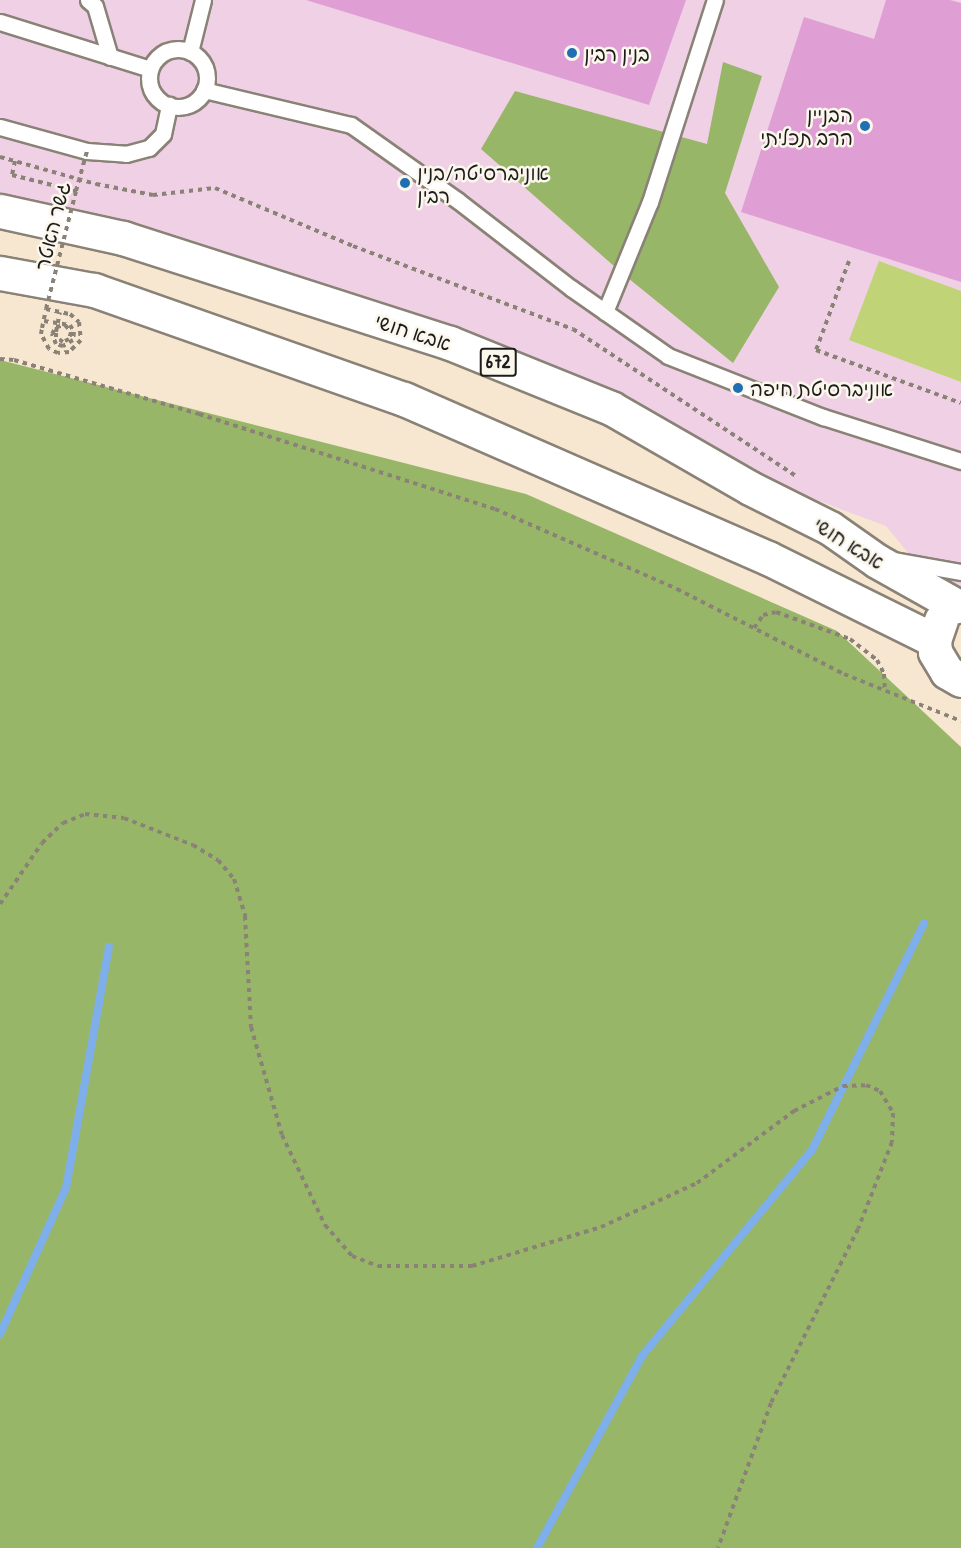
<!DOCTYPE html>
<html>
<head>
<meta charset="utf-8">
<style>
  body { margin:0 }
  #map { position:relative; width:961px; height:1548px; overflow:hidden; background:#f7e7d0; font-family:"Patrick Hand","Playpen Sans Hebrew",sans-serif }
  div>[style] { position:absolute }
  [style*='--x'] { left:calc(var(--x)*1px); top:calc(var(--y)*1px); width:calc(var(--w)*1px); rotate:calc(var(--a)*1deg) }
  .built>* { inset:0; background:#f0d0e5 }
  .green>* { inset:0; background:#c0d477 }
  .forest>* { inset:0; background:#98b668 }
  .stream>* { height:8px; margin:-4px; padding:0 4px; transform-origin:4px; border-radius:4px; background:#7fafea }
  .building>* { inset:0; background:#df9ed4 }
  .path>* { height:4px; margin-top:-2px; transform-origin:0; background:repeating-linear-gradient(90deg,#8a8276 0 4.5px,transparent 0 9px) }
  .roads { filter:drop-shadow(2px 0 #8a8276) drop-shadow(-2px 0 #8a8276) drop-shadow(0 2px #8a8276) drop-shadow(0 -2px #8a8276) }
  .lane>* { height:15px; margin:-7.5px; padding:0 7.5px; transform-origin:7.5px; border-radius:7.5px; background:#fff }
  .lane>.ring { margin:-7.5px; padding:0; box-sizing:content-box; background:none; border:15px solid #fff; border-radius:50% }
  .primary>* { height:33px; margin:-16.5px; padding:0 16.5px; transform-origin:16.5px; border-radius:16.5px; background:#fff }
  .path-bridge>* { height:4px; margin-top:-2px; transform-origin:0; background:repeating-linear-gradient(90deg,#8a8276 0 4.5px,transparent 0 9px) }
  .dots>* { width:16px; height:16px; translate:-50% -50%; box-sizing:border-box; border:3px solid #fbf7ec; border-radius:50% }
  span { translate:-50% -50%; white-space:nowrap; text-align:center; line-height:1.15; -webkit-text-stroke:5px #fbf7ec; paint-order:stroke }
  .shield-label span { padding:2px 4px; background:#fbf7ec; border:2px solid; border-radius:4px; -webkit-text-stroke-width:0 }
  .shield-label { font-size:18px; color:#1c1c1c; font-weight:700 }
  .poi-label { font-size:20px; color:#1c1c1c }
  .left { translate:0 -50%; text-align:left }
  .right { translate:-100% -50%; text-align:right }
  .street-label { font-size:20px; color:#1c1c1c }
</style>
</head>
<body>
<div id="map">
  <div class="built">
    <i style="clip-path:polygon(0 0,961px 0,961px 617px,886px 526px,145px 250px,0 208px)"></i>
  </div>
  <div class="green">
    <i style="clip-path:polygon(879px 261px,961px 291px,961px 382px,849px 340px)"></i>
  </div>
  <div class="forest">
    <i style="clip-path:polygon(723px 62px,762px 76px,725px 193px,779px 287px,733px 363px,623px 274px,481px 149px,515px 91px,707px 144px)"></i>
    <i style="clip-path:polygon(0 360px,526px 494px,837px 631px,961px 747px,961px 1548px,0 1548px)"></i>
  </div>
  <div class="stream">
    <i style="--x:0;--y:1334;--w:160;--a:-65.7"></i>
    <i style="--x:66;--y:1188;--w:245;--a:-79.9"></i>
    <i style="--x:537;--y:1548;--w:219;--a:-61.3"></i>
    <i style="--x:642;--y:1356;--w:267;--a:-50.5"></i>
    <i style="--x:812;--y:1150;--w:253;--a:-63.7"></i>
  </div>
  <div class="building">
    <i style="clip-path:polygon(306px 0,686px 0,649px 105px)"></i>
    <i style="clip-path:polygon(886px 0,950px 0,961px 3px,961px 282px,741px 212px,804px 17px,874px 39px)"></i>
  </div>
  <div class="path">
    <i style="--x:0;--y:157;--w:100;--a:15.7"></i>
    <i style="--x:96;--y:184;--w:58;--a:10.9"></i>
    <i style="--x:153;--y:195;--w:62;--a:-6.4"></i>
    <i style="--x:215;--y:188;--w:150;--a:22.8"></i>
    <i style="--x:353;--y:246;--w:235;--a:20.7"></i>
    <i style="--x:573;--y:329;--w:267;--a:33.4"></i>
    <i style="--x:15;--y:161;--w:14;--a:102"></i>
    <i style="--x:12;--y:175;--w:66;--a:14"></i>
    <i style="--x:849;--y:261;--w:95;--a:110.3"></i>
    <i style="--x:816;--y:350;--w:154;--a:20.1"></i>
    <i style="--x:56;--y:332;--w:20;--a:-79"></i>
    <i style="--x:0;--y:359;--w:14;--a:4"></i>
    <i style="--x:14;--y:360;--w:193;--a:16.3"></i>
    <i style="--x:199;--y:414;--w:311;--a:17.8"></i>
    <i style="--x:495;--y:509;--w:199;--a:23.7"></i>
    <i style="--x:677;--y:589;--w:187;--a:27"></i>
    <i style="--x:844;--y:674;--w:126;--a:21.9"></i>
    <i style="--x:754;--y:628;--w:16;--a:-55"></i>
    <i style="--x:763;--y:615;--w:13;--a:-13"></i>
    <i style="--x:776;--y:612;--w:79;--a:20"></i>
    <i style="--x:850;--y:639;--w:34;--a:38"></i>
    <i style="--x:877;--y:660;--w:16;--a:63"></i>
    <i style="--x:884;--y:674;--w:17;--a:87"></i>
    <i style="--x:0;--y:904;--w:74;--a:-55.5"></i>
    <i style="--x:42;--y:843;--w:29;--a:-44"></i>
    <i style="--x:63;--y:823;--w:24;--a:-22"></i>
    <i style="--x:85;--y:814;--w:39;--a:6"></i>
    <i style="--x:124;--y:818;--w:74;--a:21.4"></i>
    <i style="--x:193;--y:845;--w:29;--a:31"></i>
    <i style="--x:218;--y:860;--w:25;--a:50"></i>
    <i style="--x:234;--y:879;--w:39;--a:73"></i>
    <i style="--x:245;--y:916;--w:111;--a:86.9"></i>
    <i style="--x:251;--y:1027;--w:112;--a:74"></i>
    <i style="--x:282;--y:1135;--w:100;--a:64.5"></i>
    <i style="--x:325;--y:1225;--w:41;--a:48.9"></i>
    <i style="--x:352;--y:1256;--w:28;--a:21"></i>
    <i style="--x:378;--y:1266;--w:94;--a:0"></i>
    <i style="--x:472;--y:1266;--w:135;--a:-16.8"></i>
    <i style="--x:601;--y:1227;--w:106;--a:-24.6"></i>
    <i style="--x:697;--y:1183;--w:121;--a:-36.6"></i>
    <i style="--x:794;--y:1111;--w:55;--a:-27"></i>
    <i style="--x:843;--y:1086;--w:23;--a:-2"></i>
    <i style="--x:866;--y:1085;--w:15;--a:23"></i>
    <i style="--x:880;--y:1091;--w:26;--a:59"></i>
    <i style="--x:893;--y:1113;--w:29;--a:92"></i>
    <i style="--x:892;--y:1142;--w:93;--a:111.3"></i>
    <i style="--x:858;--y:1229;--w:195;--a:116.6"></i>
    <i style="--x:771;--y:1403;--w:154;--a:110.1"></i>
  </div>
  <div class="roads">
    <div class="lane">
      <i style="--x:88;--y:0;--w:9;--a:41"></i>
      <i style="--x:95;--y:6;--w:53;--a:73.6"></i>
      <i style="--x:0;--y:22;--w:157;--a:17.4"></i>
      <i class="ring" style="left:149px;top:49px;width:43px;height:43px"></i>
      <i style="--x:190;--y:52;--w:54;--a:-76"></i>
      <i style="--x:204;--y:90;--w:151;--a:13.4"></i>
      <i style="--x:351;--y:125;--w:130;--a:35.3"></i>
      <i style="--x:457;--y:200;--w:144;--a:37.7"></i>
      <i style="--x:571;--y:288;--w:118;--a:35"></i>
      <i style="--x:668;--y:356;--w:167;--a:21.5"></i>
      <i style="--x:823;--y:417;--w:145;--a:17.7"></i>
      <i style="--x:0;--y:127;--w:90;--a:15.4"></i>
      <i style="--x:87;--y:151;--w:39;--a:4"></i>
      <i style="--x:126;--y:154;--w:24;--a:-15"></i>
      <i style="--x:149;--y:148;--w:20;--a:-45"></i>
      <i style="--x:163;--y:134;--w:30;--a:-78"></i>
      <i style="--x:605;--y:312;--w:119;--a:-67.8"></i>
      <i style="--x:650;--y:202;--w:212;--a:-72.2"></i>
      <i style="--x:893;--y:560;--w:69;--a:10"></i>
    </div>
    <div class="primary">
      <i style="--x:0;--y:211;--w:126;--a:12.4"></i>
      <i style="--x:123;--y:238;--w:343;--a:17.8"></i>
      <i style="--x:450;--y:343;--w:174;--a:22"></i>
      <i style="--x:611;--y:408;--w:160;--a:29.9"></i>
      <i style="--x:750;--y:488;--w:89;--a:26.6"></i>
      <i style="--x:830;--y:528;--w:57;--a:35.1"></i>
      <i style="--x:877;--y:561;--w:92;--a:29.4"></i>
      <i style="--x:0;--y:273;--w:96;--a:10.3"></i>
      <i style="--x:94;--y:290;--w:329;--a:19.4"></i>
      <i style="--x:404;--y:399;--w:397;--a:23.6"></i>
      <i style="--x:768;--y:558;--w:185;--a:26.3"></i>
      <i style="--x:941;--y:620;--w:21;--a:109"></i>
      <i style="--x:934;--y:640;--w:12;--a:85"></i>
      <i style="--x:935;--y:652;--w:23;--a:59"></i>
      <i style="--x:947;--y:672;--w:16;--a:30"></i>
    </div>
  </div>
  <div class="path-bridge">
    <i style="--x:46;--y:309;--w:25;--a:12"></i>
    <i style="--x:70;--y:314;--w:12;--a:42"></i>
    <i style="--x:79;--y:322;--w:18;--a:84"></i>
    <i style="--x:81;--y:340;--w:17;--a:135"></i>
    <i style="--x:69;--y:352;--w:11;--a:175"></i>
    <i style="--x:58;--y:353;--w:10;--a:-156"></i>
    <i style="--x:49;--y:349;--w:17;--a:-118"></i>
    <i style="--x:41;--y:334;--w:6;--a:-81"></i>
    <i style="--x:42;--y:328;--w:19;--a:-78"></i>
    <i style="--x:46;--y:309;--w:122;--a:-75.7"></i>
    <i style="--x:76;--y:191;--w:41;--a:-74.6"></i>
    <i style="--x:44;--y:321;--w:26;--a:9"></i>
    <i style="--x:70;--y:325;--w:8;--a:60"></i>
    <i style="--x:74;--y:332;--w:8;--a:97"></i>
    <i style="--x:73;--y:340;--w:12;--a:149"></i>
    <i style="--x:63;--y:346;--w:7;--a:-164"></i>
    <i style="--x:56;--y:344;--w:11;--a:-112"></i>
    <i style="--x:52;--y:334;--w:8;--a:-60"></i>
    <i style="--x:56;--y:327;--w:9;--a:-13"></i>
    <i style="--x:65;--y:325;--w:9;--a:49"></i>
    <i style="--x:71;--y:332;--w:7;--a:106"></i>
    <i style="--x:69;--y:339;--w:7;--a:153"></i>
    <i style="--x:63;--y:342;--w:9;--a:-144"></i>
    <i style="--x:56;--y:337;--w:5;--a:-90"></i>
  </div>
  <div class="dots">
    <i style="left:572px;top:53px;background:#1f6fb2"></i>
    <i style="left:865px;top:126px;background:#1f6fb2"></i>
    <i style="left:405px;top:183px;background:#1f6fb2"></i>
    <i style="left:738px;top:388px;background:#1f6fb2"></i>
  </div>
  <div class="shield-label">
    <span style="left:498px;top:362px">672</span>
  </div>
  <div class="poi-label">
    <span class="left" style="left:584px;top:53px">בנין רבין</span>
    <span class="right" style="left:853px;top:126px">הבניין<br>הרב תכליתי</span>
    <span class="left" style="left:417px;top:184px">אוניברסיטה/בנין<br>רבין</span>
    <span class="left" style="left:750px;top:388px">אוניברסיטת חיפה</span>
  </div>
  <div class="street-label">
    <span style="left:52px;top:226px;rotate:-76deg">גשר האטר</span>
    <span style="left:413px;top:332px;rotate:18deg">אבא חושי</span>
    <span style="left:849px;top:543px;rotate:32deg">אבא חושי</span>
  </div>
</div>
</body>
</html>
